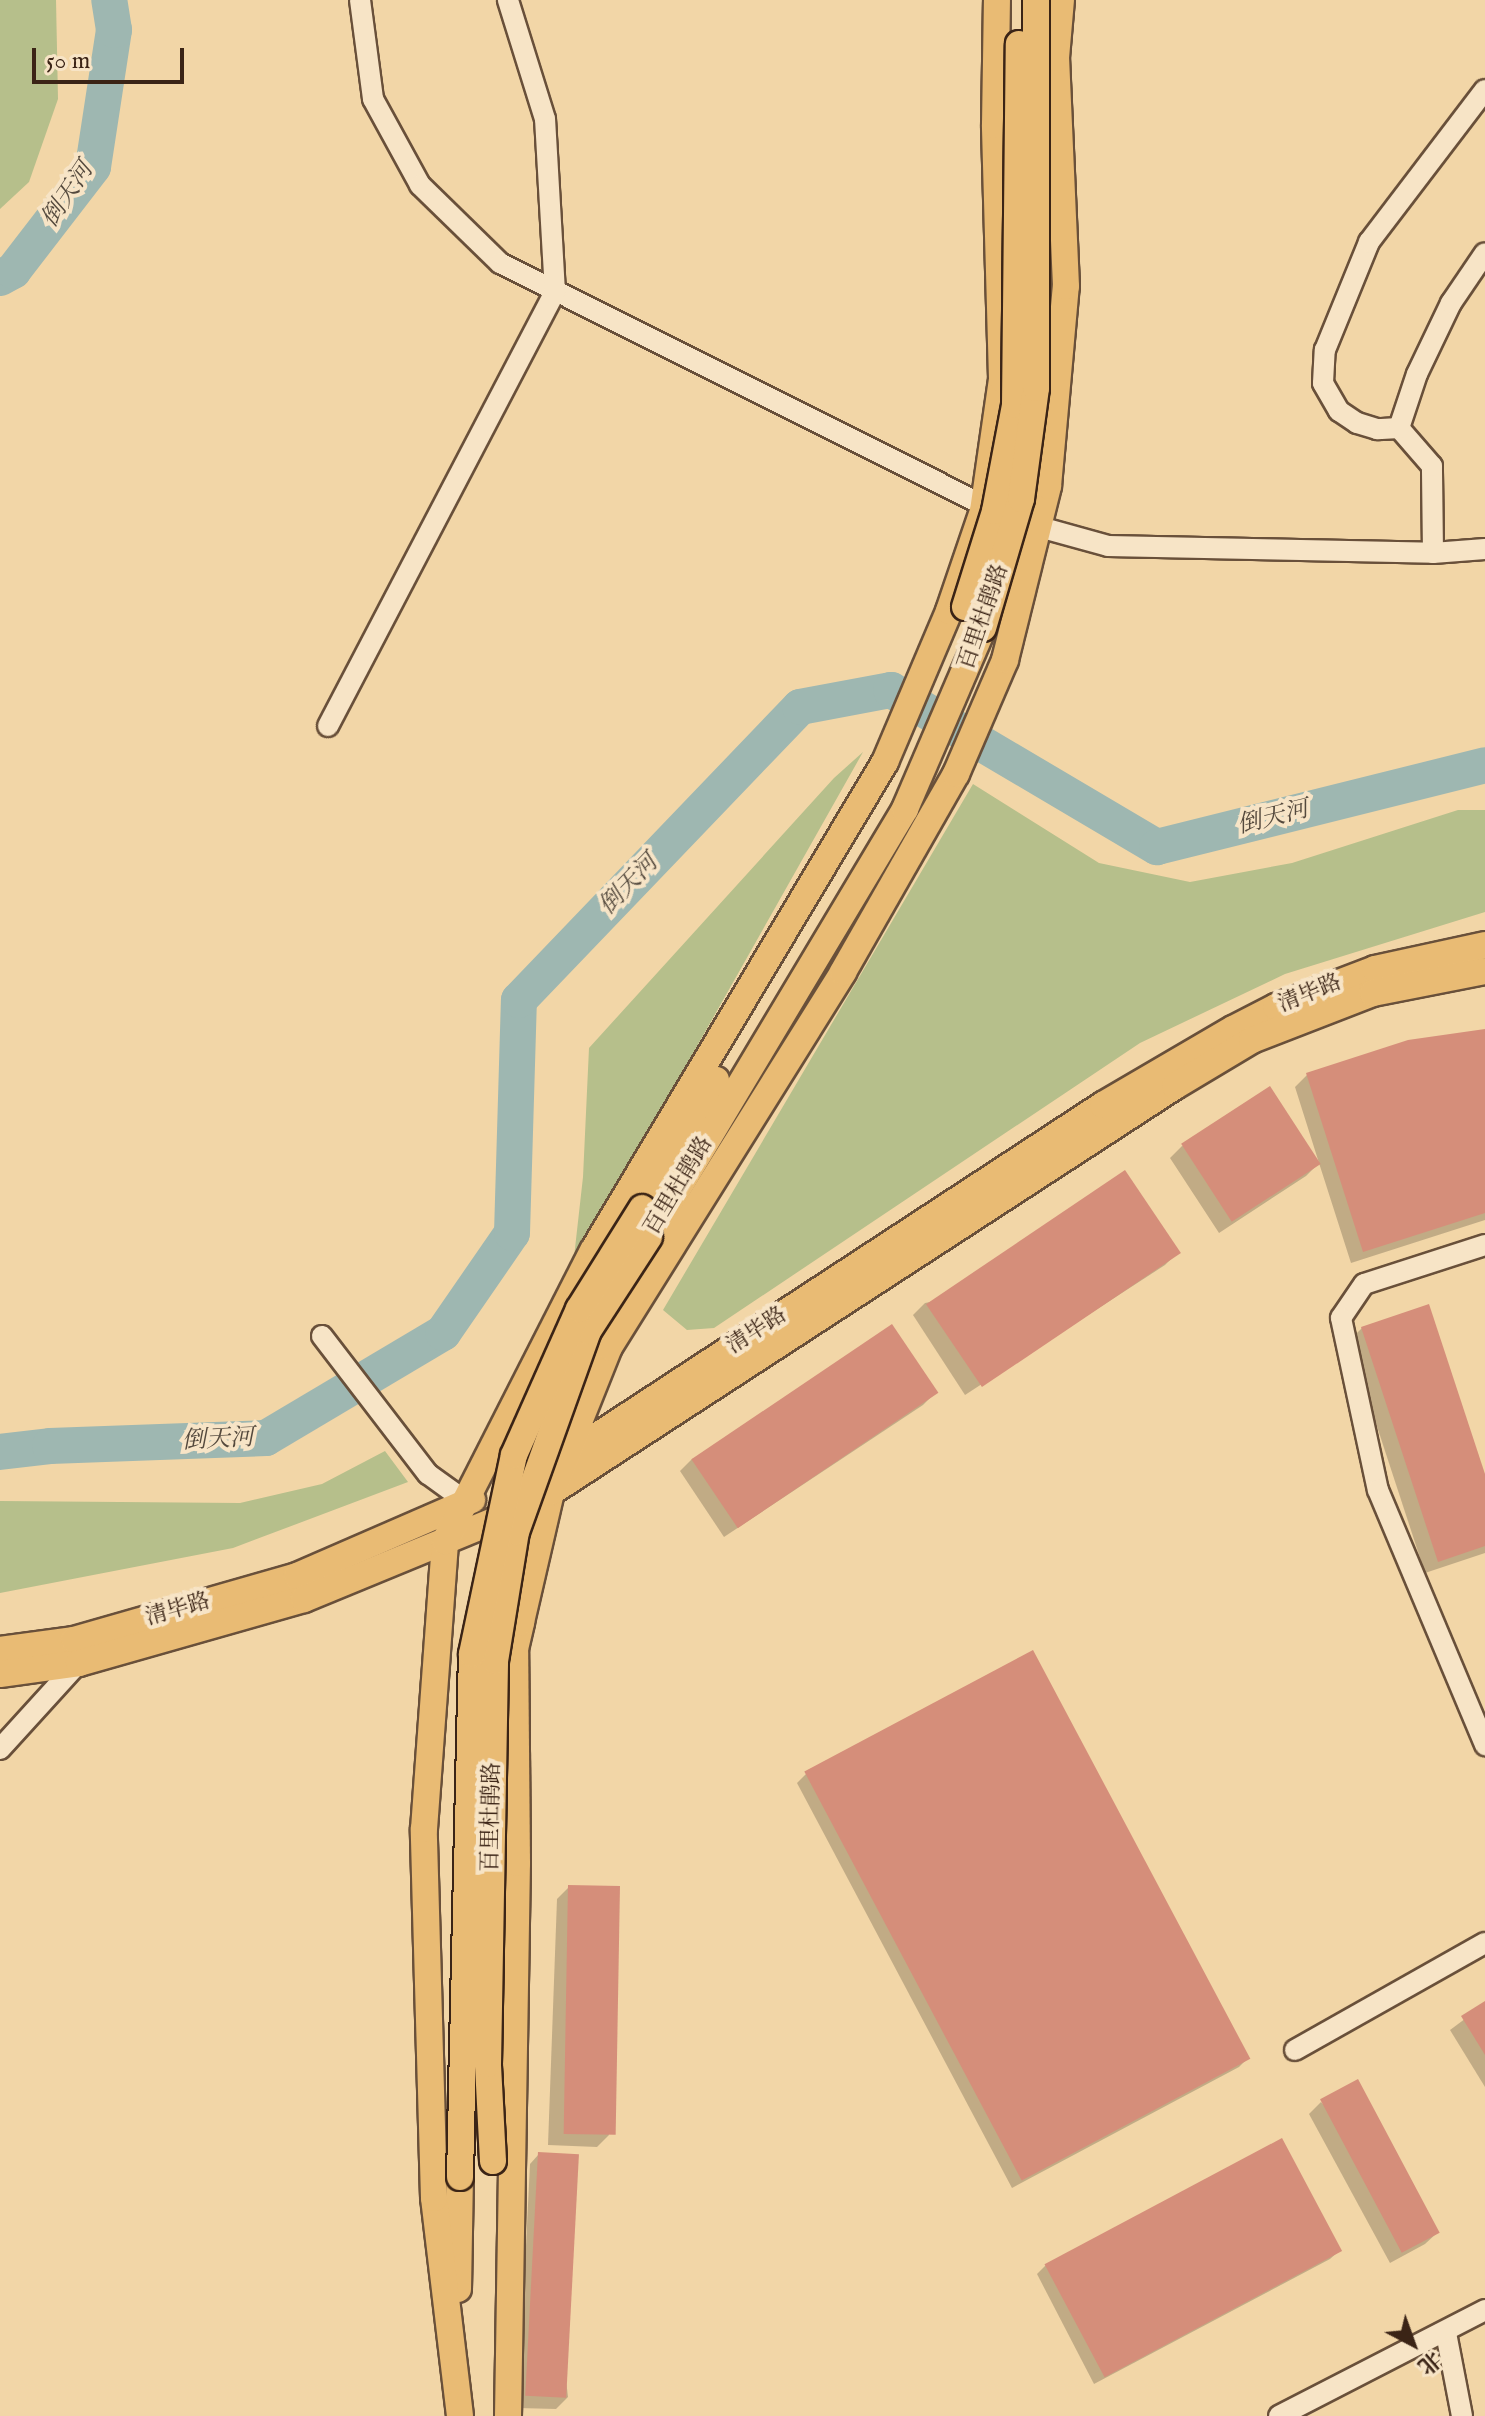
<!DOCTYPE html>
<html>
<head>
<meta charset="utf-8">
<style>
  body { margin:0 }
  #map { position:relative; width:1485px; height:2416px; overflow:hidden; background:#f2d6a7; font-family:"IM FELL English","Noto Serif SC",serif }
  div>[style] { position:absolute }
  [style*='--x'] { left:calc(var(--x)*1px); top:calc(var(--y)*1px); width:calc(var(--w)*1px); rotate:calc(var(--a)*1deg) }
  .green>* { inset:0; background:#b6bf8b }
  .shadow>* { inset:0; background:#0003 }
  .river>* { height:36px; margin:-18px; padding:0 18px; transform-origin:18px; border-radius:18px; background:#9eb7b1 }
  .building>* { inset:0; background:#d58e7a; transform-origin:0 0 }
  .roads { filter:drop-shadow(2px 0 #69503a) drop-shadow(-2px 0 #69503a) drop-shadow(0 2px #69503a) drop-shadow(0 -2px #69503a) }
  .minor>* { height:20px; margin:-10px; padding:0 10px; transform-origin:10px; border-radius:10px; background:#f7e4c6 }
  .major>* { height:26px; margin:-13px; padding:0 13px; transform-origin:13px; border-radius:13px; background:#e9bb74 }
  .bridges { filter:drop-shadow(2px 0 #3b2416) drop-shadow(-2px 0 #3b2416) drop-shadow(0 2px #3b2416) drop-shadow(0 -2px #3b2416) }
  .major-bridge>* { height:26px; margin:-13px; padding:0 13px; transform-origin:13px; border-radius:13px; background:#e9bb74 }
  span { translate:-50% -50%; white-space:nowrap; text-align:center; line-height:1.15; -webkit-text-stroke:8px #f7e4c6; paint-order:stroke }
  .street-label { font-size:22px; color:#3b2416 }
  .water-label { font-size:24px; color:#54493d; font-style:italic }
  .north { position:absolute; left:1373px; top:2304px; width:80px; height:80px; -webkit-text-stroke:6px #f7e4c6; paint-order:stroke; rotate:139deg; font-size:22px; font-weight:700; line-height:32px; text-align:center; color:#3b2416 }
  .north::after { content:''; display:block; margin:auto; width:28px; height:36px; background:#3b2416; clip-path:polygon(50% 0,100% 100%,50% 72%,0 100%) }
  .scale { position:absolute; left:32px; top:48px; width:152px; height:36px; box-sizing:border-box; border:4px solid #3b2416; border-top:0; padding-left:10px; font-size:24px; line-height:28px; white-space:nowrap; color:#3b2416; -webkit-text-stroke:6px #f7e4c6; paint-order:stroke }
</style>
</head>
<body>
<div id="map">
  <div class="green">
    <i style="clip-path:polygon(0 0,56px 0,58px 99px,29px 182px,0 209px)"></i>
    <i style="clip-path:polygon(863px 752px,573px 1266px,583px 1177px,589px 1048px,834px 778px)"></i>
    <i style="clip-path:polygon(973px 784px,1099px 863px,1190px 882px,1292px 863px,1458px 810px,1485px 810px,1485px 912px,1285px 974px,1140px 1043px,714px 1328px,687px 1330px,663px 1310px)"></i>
    <i style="clip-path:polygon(385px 1451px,408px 1482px,233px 1548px,0 1593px,0 1501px,240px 1503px,322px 1484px)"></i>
  </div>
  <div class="shadow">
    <i style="clip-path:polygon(1485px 1031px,1485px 1220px,1351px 1263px,1319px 1163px,1306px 1176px,1219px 1233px,1170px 1158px,1182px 1146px,1319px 1163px,1295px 1087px,1307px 1075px)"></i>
    <i style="clip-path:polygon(1177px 1253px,1165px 1265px,965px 1395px,913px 1315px,925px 1303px)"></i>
    <i style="clip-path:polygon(1362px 1328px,1485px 1481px,1485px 1553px,1425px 1573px,1349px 1341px)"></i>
    <i style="clip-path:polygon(935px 1393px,923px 1405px,724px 1537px,680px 1471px,692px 1459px)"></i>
    <i style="clip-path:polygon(806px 1774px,1248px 2058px,1239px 2067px,1012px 2188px,797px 1783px)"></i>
    <i style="clip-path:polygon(569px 1887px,609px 2135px,597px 2147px,548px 2145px,557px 1899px)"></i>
    <i style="clip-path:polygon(1485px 2004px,1485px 2087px,1450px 2030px)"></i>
    <i style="clip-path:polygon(1321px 2102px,1438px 2232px,1425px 2244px,1390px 2263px,1309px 2114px)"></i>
    <i style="clip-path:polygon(539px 2154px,568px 2397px,556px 2409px,518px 2408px,530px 2164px)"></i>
    <i style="clip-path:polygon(1339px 2251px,1330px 2259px,1094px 2384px,1037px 2274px,1046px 2265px)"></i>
  </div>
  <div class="river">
    <i style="--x:0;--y:278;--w:15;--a:-28"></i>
    <i style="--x:13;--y:271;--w:131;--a:-52.4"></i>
    <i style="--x:93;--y:167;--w:139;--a:-81.3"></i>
    <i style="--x:114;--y:30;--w:30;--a:-99"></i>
    <i style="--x:0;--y:1452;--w:50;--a:-6.8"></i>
    <i style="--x:50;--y:1446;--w:216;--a:-2.1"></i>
    <i style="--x:266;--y:1438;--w:206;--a:-30.7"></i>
    <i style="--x:443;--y:1333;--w:121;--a:-55.4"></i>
    <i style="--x:512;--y:1233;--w:233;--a:-88.3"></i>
    <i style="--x:519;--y:1000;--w:406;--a:-46.2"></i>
    <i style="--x:800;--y:707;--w:93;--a:-10.6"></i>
    <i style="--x:891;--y:690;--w:309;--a:30.6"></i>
    <i style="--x:1157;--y:847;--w:338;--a:-14"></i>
  </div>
  <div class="building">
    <i style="clip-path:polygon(1485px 1029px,1485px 1213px,1363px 1252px,1306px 1073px,1408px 1040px)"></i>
    <i style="left:1270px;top:1086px;width:93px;height:106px;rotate:57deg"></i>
    <i style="left:1125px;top:1170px;width:100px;height:240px;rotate:56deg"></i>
    <i style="clip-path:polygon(1429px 1304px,1485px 1474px,1485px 1546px,1438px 1562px,1361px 1327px)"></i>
    <i style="left:892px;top:1324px;width:83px;height:242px;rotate:56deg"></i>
    <i style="left:1033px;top:1650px;width:463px;height:259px;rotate:62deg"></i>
    <i style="left:568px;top:1885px;width:52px;height:249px;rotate:1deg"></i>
    <i style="clip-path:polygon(1485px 2001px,1485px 2055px,1461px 2016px)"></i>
    <i style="left:1358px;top:2079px;width:174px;height:43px;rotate:62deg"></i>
    <i style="left:1282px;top:2138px;width:128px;height:269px;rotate:62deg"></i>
    <i style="left:538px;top:2152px;width:41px;height:244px;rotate:3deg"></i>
  </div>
  <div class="roads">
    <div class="minor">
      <i style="--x:360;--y:0;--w:100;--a:82.5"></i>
      <i style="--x:373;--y:99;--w:98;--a:61.3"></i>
      <i style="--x:420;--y:185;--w:112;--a:44.3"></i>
      <i style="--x:500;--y:263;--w:554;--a:26.61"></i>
      <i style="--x:1399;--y:428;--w:22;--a:177"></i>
      <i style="--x:1377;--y:429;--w:21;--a:-163"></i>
      <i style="--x:1357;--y:423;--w:22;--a:-146"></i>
      <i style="--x:1339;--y:411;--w:32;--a:-120"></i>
      <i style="--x:1323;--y:383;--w:33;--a:-87"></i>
      <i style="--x:1325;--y:350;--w:117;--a:-67.8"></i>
      <i style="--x:1369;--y:242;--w:191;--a:-52.7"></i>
      <i style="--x:1025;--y:523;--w:86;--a:15.5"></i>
      <i style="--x:1108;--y:546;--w:325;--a:1.2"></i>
      <i style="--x:1433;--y:553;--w:52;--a:-4.4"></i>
      <i style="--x:1433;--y:553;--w:87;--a:-90.7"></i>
      <i style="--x:1432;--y:466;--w:50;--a:-131"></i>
      <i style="--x:1399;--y:428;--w:57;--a:-71.6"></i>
      <i style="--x:1417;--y:374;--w:79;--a:-64.4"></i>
      <i style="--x:1451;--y:303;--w:60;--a:-55.8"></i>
      <i style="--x:328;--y:726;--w:490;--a:-62.4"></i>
      <i style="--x:555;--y:292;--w:173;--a:-93.3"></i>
      <i style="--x:545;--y:119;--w:125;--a:-107.3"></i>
      <i style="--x:1485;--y:1245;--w:127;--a:162.1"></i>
      <i style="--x:1364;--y:1284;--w:41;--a:124.1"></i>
      <i style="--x:1341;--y:1318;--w:176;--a:77.9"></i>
      <i style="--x:1378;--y:1490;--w:277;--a:67.2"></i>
      <i style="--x:322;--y:1336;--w:174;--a:52.5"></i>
      <i style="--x:428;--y:1474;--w:48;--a:35.7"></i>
      <i style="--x:0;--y:1749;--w:122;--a:-47.7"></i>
      <i style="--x:1295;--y:2050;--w:218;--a:-29.4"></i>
      <i style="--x:1446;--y:2333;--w:85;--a:79.1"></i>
      <i style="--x:1279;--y:2416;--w:232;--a:-27.2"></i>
    </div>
    <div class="major">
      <i style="--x:642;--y:1208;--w:148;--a:-60"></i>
      <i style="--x:649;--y:1237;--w:499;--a:-59.1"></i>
      <i style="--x:905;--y:809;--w:197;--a:-66.7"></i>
      <i style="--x:565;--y:1457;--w:643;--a:-33.2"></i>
      <i style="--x:1103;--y:1105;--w:151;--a:-30.3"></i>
      <i style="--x:1233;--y:1029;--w:48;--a:-27.1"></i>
      <i style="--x:1276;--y:1007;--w:106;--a:-21"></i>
      <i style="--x:1375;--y:969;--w:113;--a:-12.3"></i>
      <i style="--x:551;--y:1492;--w:744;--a:-33.05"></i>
      <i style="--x:1175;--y:1086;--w:90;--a:-30.9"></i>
      <i style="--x:1252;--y:1040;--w:130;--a:-21.2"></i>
      <i style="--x:1373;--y:993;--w:114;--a:-11.1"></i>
      <i style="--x:0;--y:1650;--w:75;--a:-7.7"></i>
      <i style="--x:74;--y:1640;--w:232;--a:-16"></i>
      <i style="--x:297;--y:1576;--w:191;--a:-23.5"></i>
      <i style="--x:0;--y:1674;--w:80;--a:-7.9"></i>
      <i style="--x:79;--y:1663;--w:234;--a:-15.9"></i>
      <i style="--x:304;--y:1599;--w:230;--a:-22.4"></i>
      <i style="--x:458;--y:2289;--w:112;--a:-89"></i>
      <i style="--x:460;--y:2416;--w:220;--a:-96.8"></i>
      <i style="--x:434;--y:2198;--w:369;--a:-91.6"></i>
      <i style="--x:424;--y:1829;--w:289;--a:-85.8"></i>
      <i style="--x:445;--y:1541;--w:326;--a:-63"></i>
      <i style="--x:593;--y:1251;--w:570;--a:-59.16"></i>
      <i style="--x:885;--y:762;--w:164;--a:-67"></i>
      <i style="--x:949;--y:611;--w:106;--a:-71.2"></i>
      <i style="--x:983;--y:511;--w:133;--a:-81.8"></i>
      <i style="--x:1002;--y:379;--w:254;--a:-91.6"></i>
      <i style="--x:995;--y:125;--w:125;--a:-89.1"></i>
      <i style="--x:508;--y:2416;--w:553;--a:-89.07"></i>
      <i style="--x:517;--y:1863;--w:214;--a:-90.5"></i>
      <i style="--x:515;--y:1649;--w:28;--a:-77"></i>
      <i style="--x:521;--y:1622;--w:133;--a:-77"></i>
      <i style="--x:551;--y:1492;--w:156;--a:-68.2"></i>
      <i style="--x:609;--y:1347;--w:442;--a:-58"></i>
      <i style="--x:843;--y:972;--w:228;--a:-60.3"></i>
      <i style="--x:956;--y:774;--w:124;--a:-66.7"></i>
      <i style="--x:1005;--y:660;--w:179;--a:-76.1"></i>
      <i style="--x:1048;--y:486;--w:201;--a:-84.9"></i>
      <i style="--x:1066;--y:286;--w:228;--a:-92.5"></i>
      <i style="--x:1056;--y:58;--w:58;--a:-85.1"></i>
    </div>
  </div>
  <div class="bridges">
    <div class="major-bridge">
      <i style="--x:965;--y:607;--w:101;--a:-72.6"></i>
      <i style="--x:995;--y:511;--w:108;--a:-79.3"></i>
      <i style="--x:1015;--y:405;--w:361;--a:-89.4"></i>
      <i style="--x:983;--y:628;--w:134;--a:-73.6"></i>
      <i style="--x:1021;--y:499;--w:112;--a:-82.3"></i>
      <i style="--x:1036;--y:388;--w:388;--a:-90"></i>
      <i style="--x:493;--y:2161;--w:97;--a:-93"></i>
      <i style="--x:488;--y:2064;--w:403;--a:-89"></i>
      <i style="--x:495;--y:1661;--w:131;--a:-80.8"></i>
      <i style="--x:516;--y:1532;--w:214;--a:-70.3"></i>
      <i style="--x:588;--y:1331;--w:112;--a:-57"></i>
      <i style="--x:460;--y:2177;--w:523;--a:-88.69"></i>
      <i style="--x:472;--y:1654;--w:203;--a:-78.1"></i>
      <i style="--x:514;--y:1455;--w:160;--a:-66"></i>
      <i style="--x:579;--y:1309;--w:119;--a:-58"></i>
    </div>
  </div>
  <div class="street-label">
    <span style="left:984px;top:617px;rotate:-71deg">百里杜鹃路</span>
    <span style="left:1310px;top:994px;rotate:-22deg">清毕路</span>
    <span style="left:679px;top:1186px;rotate:-59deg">百里杜鹃路</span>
    <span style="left:757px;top:1331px;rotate:-33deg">清毕路</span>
    <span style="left:178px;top:1610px;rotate:-16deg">清毕路</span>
    <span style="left:492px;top:1817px;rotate:-89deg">百里杜鹃路</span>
  </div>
  <div class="water-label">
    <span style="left:68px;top:195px;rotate:-56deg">倒天河</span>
    <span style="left:1273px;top:818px;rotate:-14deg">倒天河</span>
    <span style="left:629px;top:885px;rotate:-46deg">倒天河</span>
    <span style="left:218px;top:1440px;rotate:-3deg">倒天河</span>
  </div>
  <div class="north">北</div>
  <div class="scale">50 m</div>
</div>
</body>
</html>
